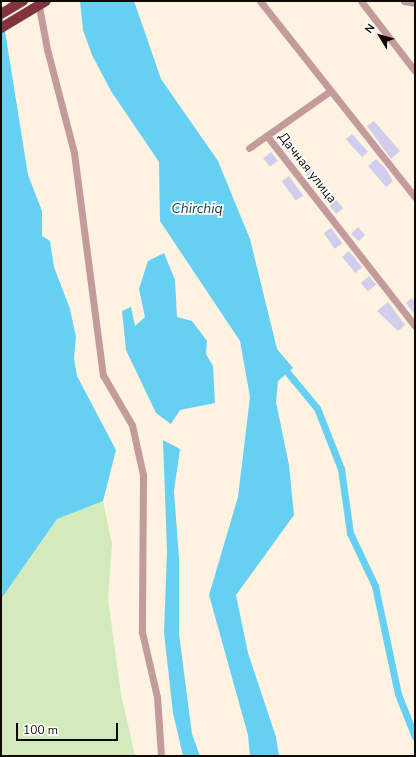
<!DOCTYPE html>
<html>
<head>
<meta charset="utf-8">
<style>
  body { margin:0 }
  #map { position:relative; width:416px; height:757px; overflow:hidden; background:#fef2e1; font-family:"Nunito Sans",sans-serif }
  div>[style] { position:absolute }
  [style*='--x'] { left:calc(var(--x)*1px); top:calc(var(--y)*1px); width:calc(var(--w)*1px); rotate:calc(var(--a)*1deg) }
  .green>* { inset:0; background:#d3eabc }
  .water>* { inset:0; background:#66d0f3 }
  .canal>* { height:7px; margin:-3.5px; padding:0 3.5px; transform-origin:3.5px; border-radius:3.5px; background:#66d0f3 }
  .building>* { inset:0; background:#d1cdec; transform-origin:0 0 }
  .minor>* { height:7px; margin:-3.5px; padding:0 3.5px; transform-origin:3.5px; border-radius:3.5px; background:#c49b9c }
  .highway>* { height:10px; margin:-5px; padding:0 5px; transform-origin:5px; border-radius:5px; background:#82333b }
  span { translate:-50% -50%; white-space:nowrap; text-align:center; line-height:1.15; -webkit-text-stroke:3.5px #fff; paint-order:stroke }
  .street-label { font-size:13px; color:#110a03 }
  .water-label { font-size:14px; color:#134351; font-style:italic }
  .frame { position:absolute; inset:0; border:2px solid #110a03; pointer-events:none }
  .north { position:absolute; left:360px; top:16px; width:40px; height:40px; -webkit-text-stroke:3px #fff; paint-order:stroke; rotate:307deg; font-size:11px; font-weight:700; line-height:16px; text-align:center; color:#110a03 }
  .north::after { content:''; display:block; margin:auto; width:14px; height:18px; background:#110a03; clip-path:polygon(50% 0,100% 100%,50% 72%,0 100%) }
  .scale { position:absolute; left:16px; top:723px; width:102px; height:18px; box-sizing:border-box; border:2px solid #110a03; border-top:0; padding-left:5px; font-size:12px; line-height:14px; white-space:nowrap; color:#110a03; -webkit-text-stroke:3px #fff; paint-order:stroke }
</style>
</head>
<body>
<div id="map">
  <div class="green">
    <i style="clip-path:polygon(103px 501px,112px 544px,108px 599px,121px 694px,135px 756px,1px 756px,1px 599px,57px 519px)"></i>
  </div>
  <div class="water">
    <i style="clip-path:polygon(80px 1px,134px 1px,161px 79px,218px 161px,250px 239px,277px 349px,293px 368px,278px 381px,276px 402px,289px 465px,294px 515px,236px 595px,248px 653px,276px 737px,279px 756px,250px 756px,248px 735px,209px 595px,238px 497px,250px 397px,240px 341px,160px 221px,159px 162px,111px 91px,92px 55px,83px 30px)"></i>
    <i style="clip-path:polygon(1px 6px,28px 175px,42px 211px,42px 236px,50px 241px,54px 267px,70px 309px,76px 337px,74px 358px,77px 376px,116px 450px,103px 501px,57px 519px,1px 599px)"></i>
    <i style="clip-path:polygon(164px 253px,175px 280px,177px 317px,192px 321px,207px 341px,206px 354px,213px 366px,215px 403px,180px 410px,171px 424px,156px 413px,126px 350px,122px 311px,131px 307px,135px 326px,145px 317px,139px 289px,148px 261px)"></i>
    <i style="clip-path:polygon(163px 440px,180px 449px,174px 491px,179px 559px,179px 634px,192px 734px,200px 756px,183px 756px,173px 713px,164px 633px,167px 551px)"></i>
  </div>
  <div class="canal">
    <i style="--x:288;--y:373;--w:45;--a:50.4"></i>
    <i style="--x:317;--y:408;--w:66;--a:68.5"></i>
    <i style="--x:341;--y:469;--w:65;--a:82"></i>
    <i style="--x:350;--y:533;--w:59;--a:64.7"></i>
    <i style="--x:375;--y:586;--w:110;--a:78"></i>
    <i style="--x:398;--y:694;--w:46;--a:68.4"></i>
  </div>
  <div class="building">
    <i style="clip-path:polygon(374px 121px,400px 151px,391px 159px,367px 126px)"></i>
    <i style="left:352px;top:134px;width:24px;height:8px;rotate:48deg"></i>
    <i style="left:287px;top:137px;width:22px;height:8px;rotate:51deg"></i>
    <i style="left:271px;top:152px;width:11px;height:10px;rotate:52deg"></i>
    <i style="clip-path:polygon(376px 159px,385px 168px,393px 181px,386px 187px,368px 166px)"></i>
    <i style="clip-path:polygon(309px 163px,314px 170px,307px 176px,302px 169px)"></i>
    <i style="left:289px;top:176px;width:24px;height:9px;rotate:54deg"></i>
    <i style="left:330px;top:192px;width:21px;height:9px;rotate:51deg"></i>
    <i style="clip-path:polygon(358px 227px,365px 235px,359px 241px,351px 234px)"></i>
    <i style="left:331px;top:228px;width:19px;height:9px;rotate:54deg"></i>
    <i style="left:349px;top:251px;width:21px;height:9px;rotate:51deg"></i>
    <i style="left:369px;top:276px;width:11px;height:11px;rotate:49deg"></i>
    <i style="clip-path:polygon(412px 298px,415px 302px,415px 315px,406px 303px)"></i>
    <i style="clip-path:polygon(388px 302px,405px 325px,398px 331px,377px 311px)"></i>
  </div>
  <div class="minor">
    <i style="--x:38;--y:1;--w:49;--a:79.4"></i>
    <i style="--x:47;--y:49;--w:107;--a:75.4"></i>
    <i style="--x:74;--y:153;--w:224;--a:82.6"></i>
    <i style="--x:103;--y:375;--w:58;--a:59.9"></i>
    <i style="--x:132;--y:425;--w:51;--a:77.6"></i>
    <i style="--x:143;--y:475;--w:157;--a:90.4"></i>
    <i style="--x:142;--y:632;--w:67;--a:77"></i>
    <i style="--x:157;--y:697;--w:59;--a:86.1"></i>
    <i style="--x:260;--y:1;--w:250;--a:51.7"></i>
    <i style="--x:361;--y:1;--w:88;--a:52.4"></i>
    <i style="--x:404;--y:1;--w:11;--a:10"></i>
    <i style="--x:267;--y:136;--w:241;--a:52.1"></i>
    <i style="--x:249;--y:148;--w:99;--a:-35.1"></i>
  </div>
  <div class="highway">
    <i style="--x:1;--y:14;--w:26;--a:-31"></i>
    <i style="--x:1;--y:28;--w:52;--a:-31"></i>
  </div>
  <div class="street-label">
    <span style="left:307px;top:168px;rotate:52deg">Дачная улица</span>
  </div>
  <div class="water-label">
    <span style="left:197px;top:209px">Chirchiq</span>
  </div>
  <div class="frame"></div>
  <div class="north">N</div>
  <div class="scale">100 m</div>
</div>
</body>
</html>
